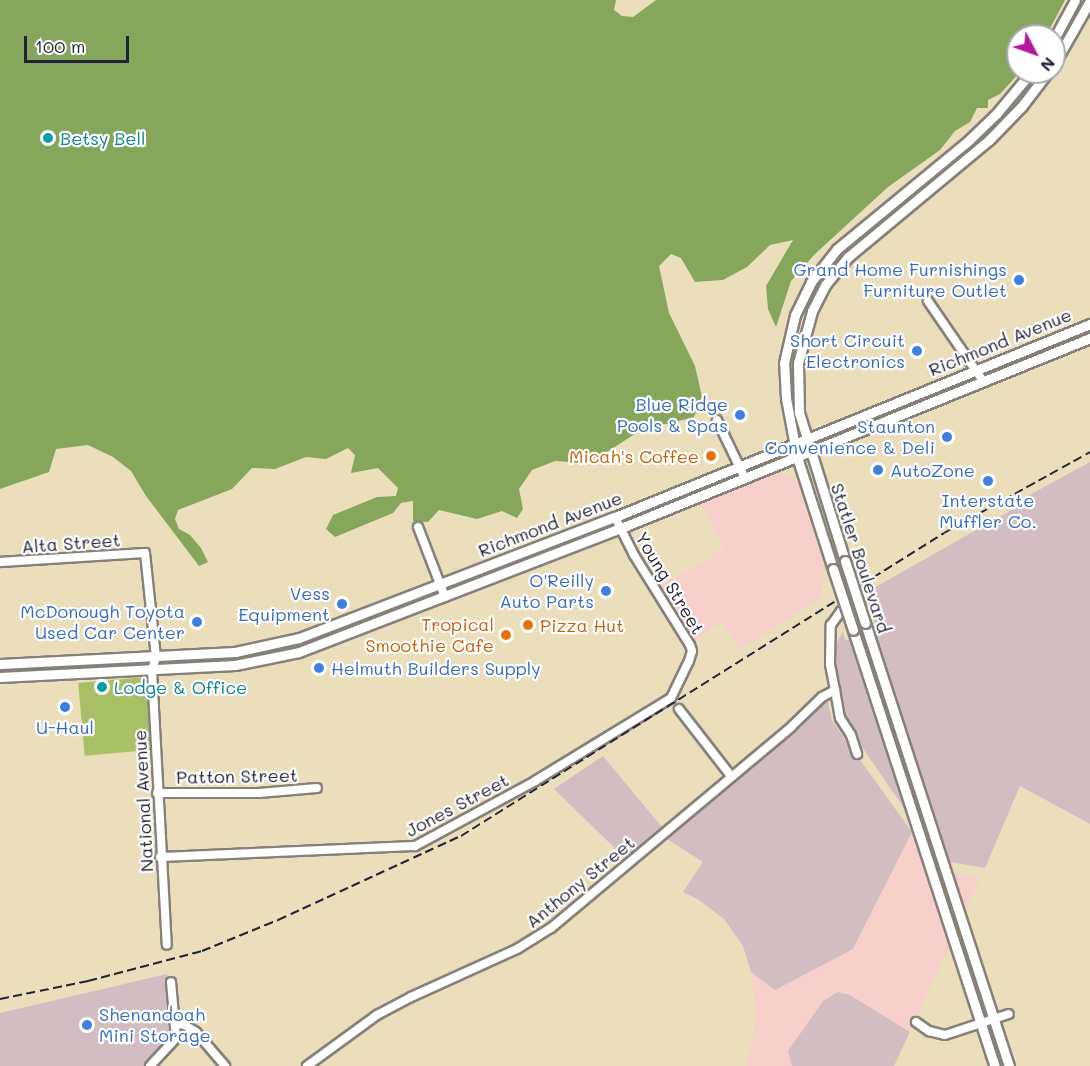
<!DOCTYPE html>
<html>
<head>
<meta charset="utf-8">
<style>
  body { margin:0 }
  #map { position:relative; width:1090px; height:1066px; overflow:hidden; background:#ebdebb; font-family:Mali,sans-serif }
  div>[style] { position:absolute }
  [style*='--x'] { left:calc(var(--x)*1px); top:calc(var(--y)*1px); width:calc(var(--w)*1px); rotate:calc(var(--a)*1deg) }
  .built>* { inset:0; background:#f7d0cb }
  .industrial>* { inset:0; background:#d2bec2 }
  .green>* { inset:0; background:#a7c066; transform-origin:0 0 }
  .forest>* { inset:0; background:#85a65b }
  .roads { filter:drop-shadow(2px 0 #86807b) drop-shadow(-2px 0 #86807b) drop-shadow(0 2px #86807b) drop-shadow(0 -2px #86807b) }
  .minor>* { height:8px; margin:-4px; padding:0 4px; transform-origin:4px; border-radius:4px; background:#fff }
  .major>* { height:9px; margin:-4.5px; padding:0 4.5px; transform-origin:4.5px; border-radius:4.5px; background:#fff }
  .rail>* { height:2px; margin-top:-1px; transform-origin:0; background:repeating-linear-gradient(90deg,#22223b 0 9px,transparent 0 13.5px) }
  .bridges { filter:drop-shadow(2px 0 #86807b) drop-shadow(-2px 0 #86807b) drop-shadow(0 2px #86807b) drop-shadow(0 -2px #86807b) }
  .major-bridge>* { height:9px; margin:-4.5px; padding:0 4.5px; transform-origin:4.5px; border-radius:4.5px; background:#fff }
  .dots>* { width:16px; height:16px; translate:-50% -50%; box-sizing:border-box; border:3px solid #fff; border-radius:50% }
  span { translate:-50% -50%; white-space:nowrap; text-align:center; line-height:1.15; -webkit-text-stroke:4.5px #fff; paint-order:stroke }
  .culture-label { font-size:18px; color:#0d838f }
  .left { translate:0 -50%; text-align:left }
  .shop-label { font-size:18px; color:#366cbe }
  .right { translate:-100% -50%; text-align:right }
  .street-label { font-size:18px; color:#22223b }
  .food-label { font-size:18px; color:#c56008 }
  .north { position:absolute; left:1006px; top:24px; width:60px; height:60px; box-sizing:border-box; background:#fff; border:2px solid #a7a7b1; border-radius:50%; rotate:131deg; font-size:16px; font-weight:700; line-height:24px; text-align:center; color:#22223b }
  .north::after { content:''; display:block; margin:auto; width:21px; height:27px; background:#b5179e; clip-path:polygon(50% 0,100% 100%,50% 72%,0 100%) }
  .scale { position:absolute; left:24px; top:36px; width:105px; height:27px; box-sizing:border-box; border:3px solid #22223b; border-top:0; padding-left:8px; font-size:18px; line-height:21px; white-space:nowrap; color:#22223b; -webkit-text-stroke:4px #fff; paint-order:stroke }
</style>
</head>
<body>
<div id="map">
  <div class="built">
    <i style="clip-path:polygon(779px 472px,798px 481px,825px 567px,820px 599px,741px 649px,721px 622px,694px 642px,659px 585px,698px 566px,724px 548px,700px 503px)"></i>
    <i style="clip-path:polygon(912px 832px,925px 869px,981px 877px,910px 1032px,850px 995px,838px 992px,827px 997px,792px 1066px,748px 1066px,745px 1063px,751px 1049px,756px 1017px,751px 972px,775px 989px,853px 949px)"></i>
  </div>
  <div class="industrial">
    <i style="clip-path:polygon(1090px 462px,1090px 824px,1020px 786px,985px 868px,950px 862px,872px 627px,876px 625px,865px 593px,1015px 508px,1013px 504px)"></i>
    <i style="clip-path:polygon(843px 632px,845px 640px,849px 640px,906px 811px,842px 718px,832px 665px,835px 646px)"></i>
    <i style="clip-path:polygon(827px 697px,832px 721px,912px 832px,853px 949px,775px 990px,751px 972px,743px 946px,724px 919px,699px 900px,683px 892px,703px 862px,667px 839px)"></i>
    <i style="clip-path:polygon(603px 756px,662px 827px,625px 858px,554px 789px)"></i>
    <i style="clip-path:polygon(167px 974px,176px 1037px,148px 1066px,0 1066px,0 1013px)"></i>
    <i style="clip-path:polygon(838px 992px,850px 995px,910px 1032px,894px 1066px,792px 1066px,788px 1051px,823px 1001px)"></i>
  </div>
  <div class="green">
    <i style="left:146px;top:677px;width:73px;height:68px;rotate:85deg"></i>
  </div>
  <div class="forest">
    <i style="clip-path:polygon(0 0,616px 0,614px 10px,622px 16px,633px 17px,656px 0,1065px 0,1046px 36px,1018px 36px,1018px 72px,1020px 72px,1000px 94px,988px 100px,988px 108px,977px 108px,970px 122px,955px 131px,940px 150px,888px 187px,815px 254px,791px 281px,776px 327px,768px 309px,766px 286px,793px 240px,770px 245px,747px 267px,723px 280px,695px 282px,681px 258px,671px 254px,659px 266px,669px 313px,695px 366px,702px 397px,694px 417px,667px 424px,650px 424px,604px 454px,585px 463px,555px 461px,532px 470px,519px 489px,523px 509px,517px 518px,502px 511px,477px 519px,439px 510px,428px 522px,413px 521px,413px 501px,401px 503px,393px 513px,335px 537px,326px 529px,333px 515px,377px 497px,396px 496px,398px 488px,378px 468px,351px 473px,355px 455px,348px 448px,326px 459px,306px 457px,275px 469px,252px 468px,232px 489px,178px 510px,175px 519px,179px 529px,190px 535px,201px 548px,208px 562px,199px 566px,146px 496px,131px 471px,113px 457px,88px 445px,56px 449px,49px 472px,0 489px)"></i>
  </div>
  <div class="roads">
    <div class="minor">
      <i style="--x:928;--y:301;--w:97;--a:55.5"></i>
      <i style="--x:717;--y:420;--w:62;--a:64.3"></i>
      <i style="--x:418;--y:527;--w:75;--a:68.9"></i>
      <i style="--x:0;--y:562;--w:145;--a:-3.6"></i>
      <i style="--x:145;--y:553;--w:105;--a:84"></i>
      <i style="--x:156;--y:657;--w:14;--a:107"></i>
      <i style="--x:152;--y:670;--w:20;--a:87"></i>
      <i style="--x:153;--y:690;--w:255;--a:86.9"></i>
      <i style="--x:835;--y:690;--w:28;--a:80"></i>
      <i style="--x:840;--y:718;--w:20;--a:57"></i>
      <i style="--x:851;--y:735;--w:20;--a:72"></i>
      <i style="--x:679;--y:709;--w:85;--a:52.2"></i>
      <i style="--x:157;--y:793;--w:102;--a:0"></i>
      <i style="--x:259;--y:793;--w:58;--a:-4.9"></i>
      <i style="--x:160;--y:857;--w:255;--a:-2.5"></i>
      <i style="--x:415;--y:846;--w:136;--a:-28.4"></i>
      <i style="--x:535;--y:781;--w:159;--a:-31.4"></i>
      <i style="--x:671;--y:698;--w:41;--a:-64.1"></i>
      <i style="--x:689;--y:661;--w:10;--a:-73"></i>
      <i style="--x:692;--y:651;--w:6;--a:-108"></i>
      <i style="--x:690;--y:645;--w:106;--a:-121.9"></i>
      <i style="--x:634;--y:555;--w:42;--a:-116.6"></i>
      <i style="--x:916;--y:1022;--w:16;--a:35"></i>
      <i style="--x:929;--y:1031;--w:16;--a:14"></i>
      <i style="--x:945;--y:1035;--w:67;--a:-18.2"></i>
      <i style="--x:176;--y:1025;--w:7;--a:-8"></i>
      <i style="--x:183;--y:1024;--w:15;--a:32"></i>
      <i style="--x:196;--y:1032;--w:45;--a:49.5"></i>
      <i style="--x:150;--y:1066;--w:38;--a:-47"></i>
      <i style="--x:176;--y:1038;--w:56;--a:-95.1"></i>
      <i style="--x:307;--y:1066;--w:87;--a:-36.1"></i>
      <i style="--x:377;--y:1015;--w:38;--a:-28"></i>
      <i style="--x:411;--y:997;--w:116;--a:-24.4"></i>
      <i style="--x:517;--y:949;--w:40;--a:-32"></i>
      <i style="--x:551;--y:928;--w:313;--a:-39.9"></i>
      <i style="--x:791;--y:727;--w:43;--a:-44.1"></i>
      <i style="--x:822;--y:697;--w:15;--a:-28"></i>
      <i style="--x:835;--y:690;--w:26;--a:-101"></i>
      <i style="--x:830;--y:664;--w:39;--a:-89"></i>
      <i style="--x:831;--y:625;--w:17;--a:-54"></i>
      <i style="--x:841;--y:611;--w:30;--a:-33"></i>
    </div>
    <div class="major">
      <i style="--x:1054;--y:39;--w:44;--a:-61.7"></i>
      <i style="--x:1054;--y:64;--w:73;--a:-60.3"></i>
      <i style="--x:845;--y:561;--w:156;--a:-107.2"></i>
      <i style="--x:799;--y:412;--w:49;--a:-91.2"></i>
      <i style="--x:798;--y:363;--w:54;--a:-74.9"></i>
      <i style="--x:812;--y:311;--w:30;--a:-63"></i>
      <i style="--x:826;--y:284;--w:35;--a:-51"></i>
      <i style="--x:848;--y:257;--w:183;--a:-39.7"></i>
      <i style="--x:989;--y:140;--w:47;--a:-45.9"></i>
      <i style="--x:1022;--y:106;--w:43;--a:-52.6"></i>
      <i style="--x:833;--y:569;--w:118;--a:-107.8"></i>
      <i style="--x:797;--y:457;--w:60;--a:-100.6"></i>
      <i style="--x:786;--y:398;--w:35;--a:-93"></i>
      <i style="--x:784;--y:363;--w:49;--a:-77.1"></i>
      <i style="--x:795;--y:315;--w:37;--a:-64"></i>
      <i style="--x:811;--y:282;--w:42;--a:-51.8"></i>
      <i style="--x:837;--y:249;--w:171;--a:-39.5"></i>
      <i style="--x:969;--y:140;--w:39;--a:-44"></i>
      <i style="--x:997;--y:113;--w:53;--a:-50.3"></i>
      <i style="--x:865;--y:623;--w:466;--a:72"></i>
      <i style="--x:853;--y:630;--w:459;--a:72"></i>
      <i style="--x:0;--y:664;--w:235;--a:-2.9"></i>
      <i style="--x:235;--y:652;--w:66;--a:-12.3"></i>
      <i style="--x:299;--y:638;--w:338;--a:-21"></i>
      <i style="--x:615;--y:517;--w:513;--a:-22.11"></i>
      <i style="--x:0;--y:677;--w:235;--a:-2.9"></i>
      <i style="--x:235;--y:665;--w:65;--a:-11.5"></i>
      <i style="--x:299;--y:652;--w:345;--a:-21.1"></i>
      <i style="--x:621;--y:528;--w:506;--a:-22.05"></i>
    </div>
  </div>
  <div class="rail">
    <i style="--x:0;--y:999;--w:90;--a:-11.6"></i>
    <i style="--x:88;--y:981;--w:118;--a:-14.7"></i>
    <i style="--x:202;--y:951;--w:82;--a:-22.2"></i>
    <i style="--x:278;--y:920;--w:201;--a:-24.7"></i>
    <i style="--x:461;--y:836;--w:570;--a:-32.1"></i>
    <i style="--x:944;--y:533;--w:167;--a:-29"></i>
  </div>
  <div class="bridges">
    <div class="major-bridge">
      <i style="--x:845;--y:561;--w:65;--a:72.1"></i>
      <i style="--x:833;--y:569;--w:64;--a:71.8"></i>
    </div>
  </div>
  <div class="dots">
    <i style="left:48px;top:138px;background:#0f9aa8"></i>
    <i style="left:1019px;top:280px;background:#3f7fe0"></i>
    <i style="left:917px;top:351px;background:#3f7fe0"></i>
    <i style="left:740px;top:415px;background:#3f7fe0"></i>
    <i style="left:947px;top:437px;background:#3f7fe0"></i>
    <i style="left:711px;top:456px;background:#e8710a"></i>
    <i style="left:878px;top:470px;background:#3f7fe0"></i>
    <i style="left:988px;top:481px;background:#3f7fe0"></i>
    <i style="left:606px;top:591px;background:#3f7fe0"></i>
    <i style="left:342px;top:604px;background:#3f7fe0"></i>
    <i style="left:197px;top:622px;background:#3f7fe0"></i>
    <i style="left:528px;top:625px;background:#e8710a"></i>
    <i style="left:506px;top:635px;background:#e8710a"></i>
    <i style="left:319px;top:668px;background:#3f7fe0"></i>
    <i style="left:102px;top:687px;background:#0f9aa8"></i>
    <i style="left:65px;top:707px;background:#3f7fe0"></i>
    <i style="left:87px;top:1025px;background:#3f7fe0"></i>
  </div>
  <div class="culture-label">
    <span class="left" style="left:60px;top:138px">Betsy Bell</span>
    <span class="left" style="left:114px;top:687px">Lodge &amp; Office</span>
  </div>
  <div class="shop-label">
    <span class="right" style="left:1007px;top:280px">Grand Home Furnishings<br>Furniture Outlet</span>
    <span class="right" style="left:905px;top:351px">Short Circuit<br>Electronics</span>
    <span class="right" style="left:728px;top:415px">Blue Ridge<br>Pools &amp; Spas</span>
    <span class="right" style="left:935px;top:437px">Staunton<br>Convenience &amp; Deli</span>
    <span class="left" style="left:890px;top:470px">AutoZone</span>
    <span style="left:988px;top:511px">Interstate<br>Muffler Co.</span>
    <span class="right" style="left:594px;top:591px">O'Reilly<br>Auto Parts</span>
    <span class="right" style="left:330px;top:604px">Vess<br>Equipment</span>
    <span class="right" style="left:185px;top:622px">McDonough Toyota<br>Used Car Center</span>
    <span class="left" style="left:331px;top:668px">Helmuth Builders Supply</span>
    <span style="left:65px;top:727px">U-Haul</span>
    <span class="left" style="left:99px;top:1025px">Shenandoah<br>Mini Storage</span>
  </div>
  <div class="street-label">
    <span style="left:1000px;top:342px;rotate:-22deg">Richmond Avenue</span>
    <span style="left:550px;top:524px;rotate:-21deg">Richmond Avenue</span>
    <span style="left:71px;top:543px;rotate:-4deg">Alta Street</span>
    <span style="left:861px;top:558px;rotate:72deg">Statler Boulevard</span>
    <span style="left:670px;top:583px;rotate:59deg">Young Street</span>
    <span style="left:237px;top:776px;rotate:-1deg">Patton Street</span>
    <span style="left:143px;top:801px;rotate:-93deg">National Avenue</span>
    <span style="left:457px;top:805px;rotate:-28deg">Jones Street</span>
    <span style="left:580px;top:882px;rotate:-39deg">Anthony Street</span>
  </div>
  <div class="food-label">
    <span class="right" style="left:699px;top:456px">Micah's Coffee</span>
    <span class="right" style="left:494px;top:635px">Tropical<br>Smoothie Cafe</span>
    <span class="left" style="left:540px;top:625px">Pizza Hut</span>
  </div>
  <div class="north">N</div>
  <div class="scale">100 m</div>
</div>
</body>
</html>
